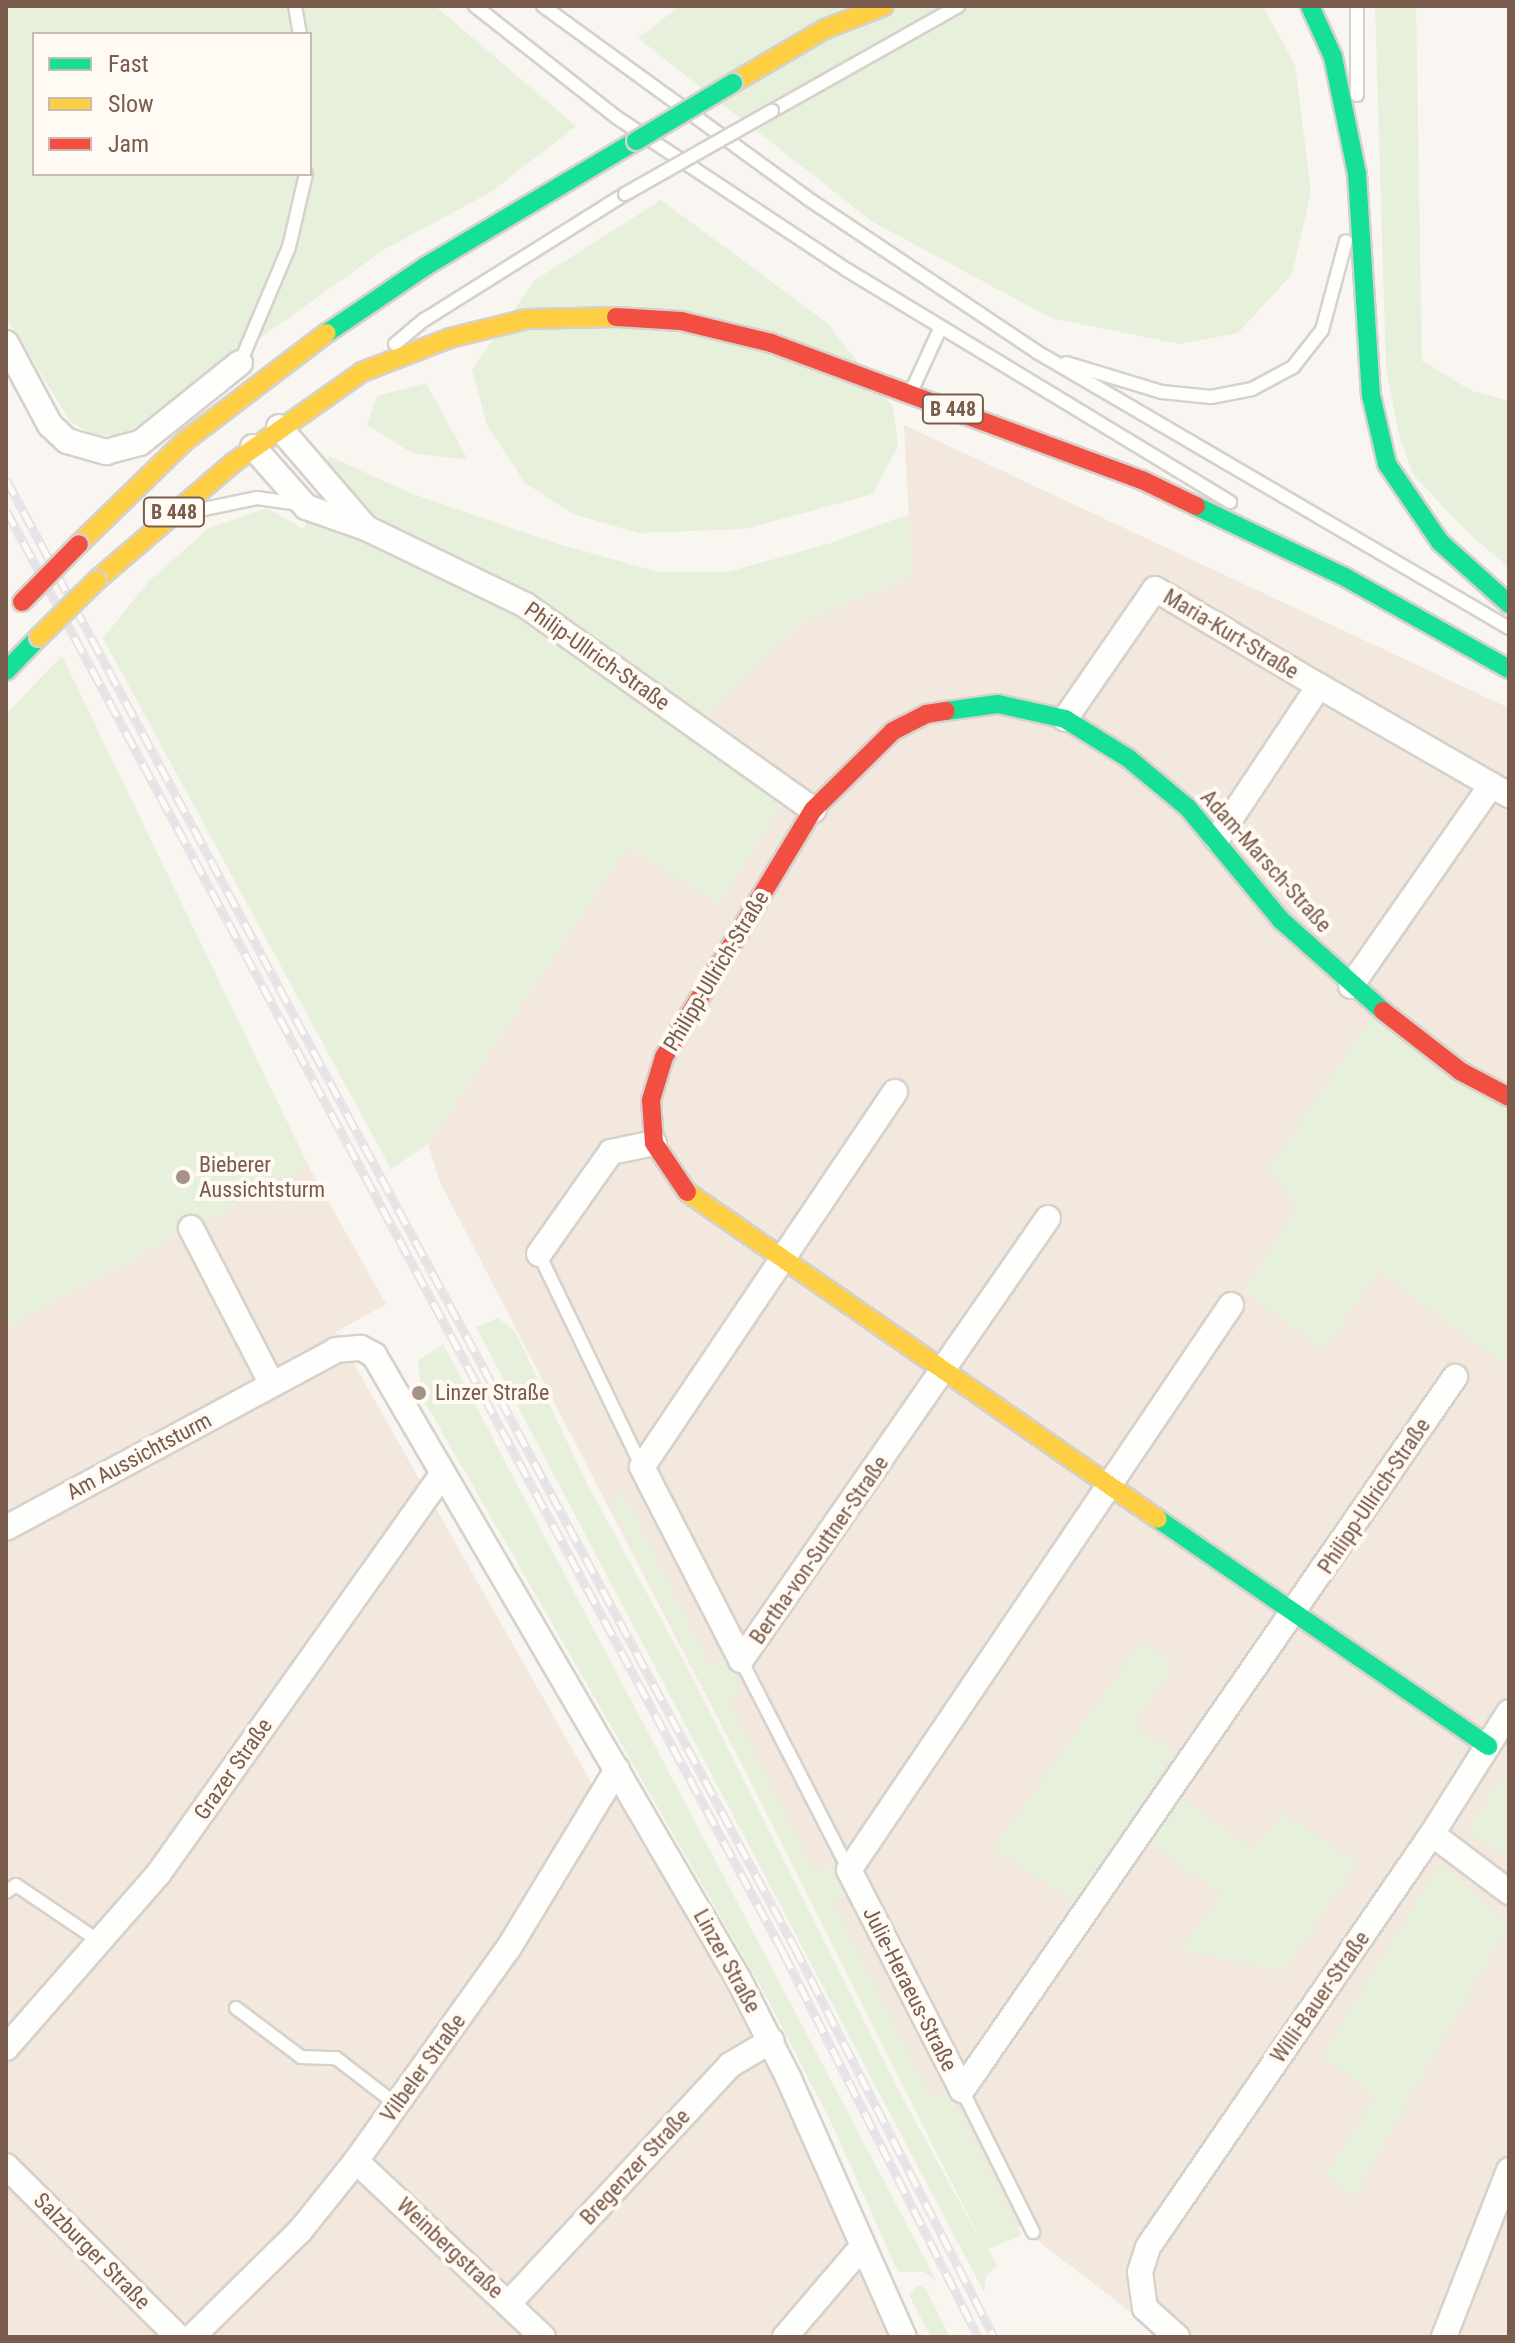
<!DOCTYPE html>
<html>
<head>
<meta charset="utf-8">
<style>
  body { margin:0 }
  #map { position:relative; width:1515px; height:2343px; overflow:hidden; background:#f9f5f0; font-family:"Roboto Condensed",sans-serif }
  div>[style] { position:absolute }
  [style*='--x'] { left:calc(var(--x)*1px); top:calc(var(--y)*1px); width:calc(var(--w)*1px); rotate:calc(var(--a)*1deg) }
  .residential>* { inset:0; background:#f2e8de }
  .green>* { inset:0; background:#e7f0db }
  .roads { filter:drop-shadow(2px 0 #d7d1cb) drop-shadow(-2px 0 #d7d1cb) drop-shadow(0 2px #d7d1cb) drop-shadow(0 -2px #d7d1cb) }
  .lane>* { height:12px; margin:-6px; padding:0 6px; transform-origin:6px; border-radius:6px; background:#fefefd }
  .street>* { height:24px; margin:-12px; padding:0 12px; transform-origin:12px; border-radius:12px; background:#fefefd }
  .fast>* { height:18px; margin:-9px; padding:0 9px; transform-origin:9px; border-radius:9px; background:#16e098 }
  .slow>* { height:18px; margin:-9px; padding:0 9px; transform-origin:9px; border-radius:9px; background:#ffcf43 }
  .jam>* { height:18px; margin:-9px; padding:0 9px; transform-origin:9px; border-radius:9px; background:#f24e42 }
  .rail>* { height:9px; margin-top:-4.5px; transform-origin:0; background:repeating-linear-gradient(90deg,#fffaf3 0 18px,#e6e3e7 0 36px); box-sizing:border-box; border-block:2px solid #e6e3e7 }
  .bridges { filter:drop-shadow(2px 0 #d7d1cb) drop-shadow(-2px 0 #d7d1cb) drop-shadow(0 2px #d7d1cb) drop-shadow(0 -2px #d7d1cb) }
  .lane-bridge>* { height:12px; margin:-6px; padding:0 6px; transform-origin:6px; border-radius:6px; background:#fefefd }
  .fast-bridge>* { height:18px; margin:-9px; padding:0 9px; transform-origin:9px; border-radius:9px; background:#16e098 }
  .slow-bridge>* { height:18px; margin:-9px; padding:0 9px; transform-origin:9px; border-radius:9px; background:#ffcf43 }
  .jam-bridge>* { height:18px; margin:-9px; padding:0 9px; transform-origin:9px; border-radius:9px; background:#f24e42 }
  .dots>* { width:22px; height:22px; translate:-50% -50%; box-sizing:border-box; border:4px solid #fffaf3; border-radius:50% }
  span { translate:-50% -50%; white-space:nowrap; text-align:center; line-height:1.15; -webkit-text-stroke:8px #fffaf3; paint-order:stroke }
  .shield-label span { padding:2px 6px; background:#fffaf3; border:2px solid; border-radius:6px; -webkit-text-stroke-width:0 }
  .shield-label { font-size:20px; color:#7a5c4d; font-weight:700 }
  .street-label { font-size:22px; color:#7a5c4d }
  .poi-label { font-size:22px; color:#7a5c4d }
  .left { translate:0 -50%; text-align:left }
  .frame { position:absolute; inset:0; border:8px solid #7a5c4d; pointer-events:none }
  .legend { position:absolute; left:32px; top:32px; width:280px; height:144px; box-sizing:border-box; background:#fffaf3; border:2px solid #cabbb1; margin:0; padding:10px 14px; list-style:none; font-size:24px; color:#7a5c4d }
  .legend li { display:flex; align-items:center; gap:16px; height:40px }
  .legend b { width:40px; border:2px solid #cabbb1 }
</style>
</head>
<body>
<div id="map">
  <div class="residential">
    <i style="clip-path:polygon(904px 425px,1509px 708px,1509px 2337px,1163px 2337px,956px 2178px,439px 1180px,428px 1144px,628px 847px,719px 903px,792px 789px,706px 715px,801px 623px,912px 576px)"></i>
    <i style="clip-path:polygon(308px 1165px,386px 1304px,336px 1332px,592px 1784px,625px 1804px,749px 2021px,893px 2337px,6px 2337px,6px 1327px)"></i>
  </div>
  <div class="green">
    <i style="clip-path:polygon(evenodd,6px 6px,435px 6px,576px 126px,491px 192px,385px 249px,123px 436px,93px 435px,70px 421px,6px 317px,6px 6px,34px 34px,310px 34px,310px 174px,34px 174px,34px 34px)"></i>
    <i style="clip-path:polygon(680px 6px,1263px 6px,1295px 65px,1311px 192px,1292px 274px,1238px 333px,1179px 344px,1051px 318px,873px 222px,638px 38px)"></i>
    <i style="clip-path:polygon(1375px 6px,1416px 6px,1422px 361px,1472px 391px,1509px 401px,1509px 568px,1465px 530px,1413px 474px,1399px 435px,1386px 368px)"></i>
    <i style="clip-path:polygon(661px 200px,826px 322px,893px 407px,898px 446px,873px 494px,745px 529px,639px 533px,573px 514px,525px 483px,487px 425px,472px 369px,535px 280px)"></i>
    <i style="clip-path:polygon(426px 383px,468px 460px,412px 453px,367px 425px,377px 396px)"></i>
    <i style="clip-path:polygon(329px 456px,410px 493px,558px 544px,658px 572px,728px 572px,831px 543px,909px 514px,912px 576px,801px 623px,706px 715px,792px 789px,719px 904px,628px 847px,428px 1144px,391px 1169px,103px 638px,149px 581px,209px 528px,267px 508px,304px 529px)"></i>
    <i style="clip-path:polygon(62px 656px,308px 1165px,6px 1327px,6px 714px)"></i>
    <i style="clip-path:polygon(1371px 1018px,1509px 1102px,1509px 1368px,1379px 1272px,1323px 1350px,1244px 1291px,1296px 1208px,1270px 1168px)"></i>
    <i style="clip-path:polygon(498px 1318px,515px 1331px,585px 1480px,691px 1674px,900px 2093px,985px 2249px,609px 1499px,623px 1493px,711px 1667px,728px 1659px,744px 1691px,728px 1699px,815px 1872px,833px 1864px,848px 1893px,832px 1902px,932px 2100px,950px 2092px,1022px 2235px,988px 2249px,997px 2266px,986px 2275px,984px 2292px,476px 1327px)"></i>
    <i style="clip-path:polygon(443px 1344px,671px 1776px,937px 2282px,924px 2272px,898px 2272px,830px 2120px,766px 1996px,422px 1397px,418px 1361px)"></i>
    <i style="clip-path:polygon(1142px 1641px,1173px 1665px,1133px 1727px,1174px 1751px,1157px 1781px,1253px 1850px,1283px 1813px,1357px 1862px,1284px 1971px,1181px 1950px,1222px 1894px,1134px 1832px,1080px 1906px,993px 1849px)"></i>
    <i style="clip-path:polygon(1509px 1768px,1509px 1859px,1467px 1831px)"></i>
    <i style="clip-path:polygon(1440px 1863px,1509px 1924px,1354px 2197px,1326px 2175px,1376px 2097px,1322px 2056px)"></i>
    <i style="clip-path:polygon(917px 2285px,925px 2288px,950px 2337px,931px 2337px,909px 2295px)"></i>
  </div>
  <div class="roads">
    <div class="lane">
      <i style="--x:295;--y:6;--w:28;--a:80"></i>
      <i style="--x:475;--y:6;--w:179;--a:38.2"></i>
      <i style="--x:616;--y:117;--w:277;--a:33.5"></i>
      <i style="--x:847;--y:270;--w:448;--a:31.2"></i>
      <i style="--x:543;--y:6;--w:326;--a:36"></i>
      <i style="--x:807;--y:198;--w:277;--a:33.8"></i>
      <i style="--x:1037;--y:352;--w:547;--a:30.32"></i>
      <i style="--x:1357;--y:6;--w:89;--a:90"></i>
      <i style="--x:772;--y:111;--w:214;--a:-29.4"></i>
      <i style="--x:395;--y:344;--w:38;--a:-40"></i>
      <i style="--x:424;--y:320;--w:237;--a:-32.1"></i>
      <i style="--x:240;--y:363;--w:126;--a:-67.1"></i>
      <i style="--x:289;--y:247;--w:75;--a:-76.9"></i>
      <i style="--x:1066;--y:363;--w:100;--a:16.8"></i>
      <i style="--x:1162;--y:392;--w:49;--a:5.8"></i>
      <i style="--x:1211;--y:397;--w:42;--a:-11"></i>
      <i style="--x:1252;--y:389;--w:47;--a:-28.2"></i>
      <i style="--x:1293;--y:367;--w:47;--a:-51.9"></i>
      <i style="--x:1322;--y:330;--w:92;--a:-74.9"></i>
      <i style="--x:911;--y:392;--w:69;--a:-65.3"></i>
      <i style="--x:199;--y:510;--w:59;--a:-11.7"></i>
      <i style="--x:257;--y:498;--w:41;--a:8.3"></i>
      <i style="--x:539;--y:1254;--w:237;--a:64.2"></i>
      <i style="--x:741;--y:1660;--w:236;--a:62.8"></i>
      <i style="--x:6;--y:1892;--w:12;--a:-35"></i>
      <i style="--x:16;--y:1885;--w:104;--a:34"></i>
      <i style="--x:236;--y:2008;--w:81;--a:37"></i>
      <i style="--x:301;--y:2057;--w:35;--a:2"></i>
      <i style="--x:336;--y:2058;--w:77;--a:37.6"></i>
      <i style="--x:962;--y:2090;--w:159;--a:63.4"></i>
    </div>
    <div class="street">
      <i style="--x:6;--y:343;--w:93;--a:61.8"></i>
      <i style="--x:50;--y:425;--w:23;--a:43"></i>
      <i style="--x:67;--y:441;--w:41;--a:15.8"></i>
      <i style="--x:106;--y:452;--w:35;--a:-15"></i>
      <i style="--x:140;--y:443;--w:128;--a:-38.7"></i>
      <i style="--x:279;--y:427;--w:133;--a:49.3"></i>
      <i style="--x:253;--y:447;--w:80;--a:48.5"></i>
      <i style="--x:306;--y:507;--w:64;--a:19.3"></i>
      <i style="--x:366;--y:528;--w:177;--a:25.8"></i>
      <i style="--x:525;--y:605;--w:354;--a:35.4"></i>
      <i style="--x:1319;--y:686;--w:198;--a:29.9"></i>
      <i style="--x:1065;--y:719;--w:158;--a:-55.3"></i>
      <i style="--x:1155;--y:589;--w:191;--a:30.6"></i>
      <i style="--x:1319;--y:686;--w:184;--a:123.7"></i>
      <i style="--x:1351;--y:986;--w:245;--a:-55.1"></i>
      <i style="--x:1491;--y:785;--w:21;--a:29"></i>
      <i style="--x:895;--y:1092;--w:452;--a:124"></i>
      <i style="--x:642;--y:1467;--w:217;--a:62.8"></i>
      <i style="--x:741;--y:1660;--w:538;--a:-55.22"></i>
      <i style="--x:191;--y:1228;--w:176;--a:62.6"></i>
      <i style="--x:539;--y:1254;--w:125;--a:-54.8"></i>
      <i style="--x:611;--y:1152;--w:44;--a:-11.8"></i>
      <i style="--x:1231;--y:1305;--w:682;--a:124.06"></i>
      <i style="--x:849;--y:1870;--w:247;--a:62.8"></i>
      <i style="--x:962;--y:2090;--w:867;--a:-55.34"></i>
      <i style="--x:6;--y:1528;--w:375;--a:-28.3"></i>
      <i style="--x:336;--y:1350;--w:25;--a:-5"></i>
      <i style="--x:361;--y:1348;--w:15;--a:28"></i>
      <i style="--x:374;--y:1355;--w:724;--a:59.72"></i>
      <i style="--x:739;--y:1980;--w:109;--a:63.2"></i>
      <i style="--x:788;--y:2077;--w:285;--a:66"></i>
      <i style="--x:1432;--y:1834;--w:96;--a:37"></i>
      <i style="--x:6;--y:2048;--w:232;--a:-48.8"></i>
      <i style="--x:159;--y:1873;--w:488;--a:-54.6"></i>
      <i style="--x:356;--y:2161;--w:257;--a:43.3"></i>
      <i style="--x:6;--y:2166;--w:243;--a:44.8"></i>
      <i style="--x:509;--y:2303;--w:325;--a:-47.1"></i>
      <i style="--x:730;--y:2065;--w:48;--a:-30.3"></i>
      <i style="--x:192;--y:2337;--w:151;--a:-44.5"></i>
      <i style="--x:300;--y:2231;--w:90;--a:-51.3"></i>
      <i style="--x:356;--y:2161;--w:261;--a:-54.4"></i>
      <i style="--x:508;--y:1949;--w:210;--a:-58.7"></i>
      <i style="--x:785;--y:2337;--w:117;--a:-49.5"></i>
      <i style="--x:1177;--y:2337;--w:43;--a:-137.8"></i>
      <i style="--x:1145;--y:2308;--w:36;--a:-98"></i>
      <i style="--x:1140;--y:2272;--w:26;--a:-72"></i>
      <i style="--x:1148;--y:2247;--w:501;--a:-55.49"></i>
      <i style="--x:1432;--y:1834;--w:144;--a:-57.7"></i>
      <i style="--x:1444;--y:2337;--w:179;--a:-68.7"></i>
    </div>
    <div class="fast">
      <i style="--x:1310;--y:6;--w:56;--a:65.7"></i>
      <i style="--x:1333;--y:57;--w:119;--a:78.4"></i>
      <i style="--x:1357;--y:174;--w:221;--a:86.4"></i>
      <i style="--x:1371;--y:395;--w:71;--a:76.9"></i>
      <i style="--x:1387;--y:464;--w:94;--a:55.8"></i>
      <i style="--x:1440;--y:542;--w:93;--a:41.9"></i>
      <i style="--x:327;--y:333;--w:120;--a:-34.1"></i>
      <i style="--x:426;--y:266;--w:244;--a:-30.8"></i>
      <i style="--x:1196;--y:506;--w:163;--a:25.5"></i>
      <i style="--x:1343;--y:576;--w:190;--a:29.3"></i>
      <i style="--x:6;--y:671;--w:47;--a:-45.9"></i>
      <i style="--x:946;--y:711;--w:52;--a:-7.7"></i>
      <i style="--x:998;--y:704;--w:69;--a:12.6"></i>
      <i style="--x:1065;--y:719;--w:74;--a:31.8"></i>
      <i style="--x:1128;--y:758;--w:78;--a:39.8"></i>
      <i style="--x:1188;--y:808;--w:146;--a:50.3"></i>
      <i style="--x:1281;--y:920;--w:137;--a:41.7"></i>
      <i style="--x:1158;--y:1519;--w:401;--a:34.5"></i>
    </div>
    <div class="slow">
      <i style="--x:733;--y:83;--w:107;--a:-30.4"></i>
      <i style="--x:825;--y:29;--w:63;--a:-21.3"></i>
      <i style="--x:79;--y:544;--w:148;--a:-44.2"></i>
      <i style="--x:185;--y:441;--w:178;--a:-37.3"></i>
      <i style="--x:97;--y:580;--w:179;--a:-40.7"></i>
      <i style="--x:233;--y:463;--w:158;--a:-35.2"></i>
      <i style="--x:362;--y:372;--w:94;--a:-21.1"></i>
      <i style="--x:450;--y:338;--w:79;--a:-13.9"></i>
      <i style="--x:527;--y:319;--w:89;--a:-1.3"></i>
      <i style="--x:687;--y:1192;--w:573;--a:34.77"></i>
    </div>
    <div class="jam">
      <i style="--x:616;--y:317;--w:65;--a:3.5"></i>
      <i style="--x:681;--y:321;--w:93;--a:13.7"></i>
      <i style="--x:771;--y:343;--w:395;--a:20.3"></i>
      <i style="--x:1142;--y:480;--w:60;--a:25.7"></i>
      <i style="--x:1383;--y:1011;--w:98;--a:37.9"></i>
      <i style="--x:1460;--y:1071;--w:55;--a:28"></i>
      <i style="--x:687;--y:1192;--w:59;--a:-124"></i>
      <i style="--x:654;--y:1143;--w:43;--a:-94"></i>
      <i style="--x:651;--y:1100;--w:45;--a:-73.2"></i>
      <i style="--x:664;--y:1057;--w:288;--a:-58.9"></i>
      <i style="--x:813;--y:810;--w:112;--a:-44.6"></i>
      <i style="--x:893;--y:731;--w:37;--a:-27"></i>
      <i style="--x:926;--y:714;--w:20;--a:-9"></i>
    </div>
  </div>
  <div class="rail">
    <i style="--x:6;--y:479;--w:1665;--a:61.76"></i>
    <i style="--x:794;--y:1946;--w:439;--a:62.9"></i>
    <i style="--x:6;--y:510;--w:1638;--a:61.68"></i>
    <i style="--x:783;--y:1952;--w:432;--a:63.1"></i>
  </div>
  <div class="bridges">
    <div class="lane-bridge">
      <i style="--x:625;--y:194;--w:169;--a:-29.5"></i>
    </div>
    <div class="fast-bridge">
      <i style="--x:636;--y:141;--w:113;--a:-30.9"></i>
    </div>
    <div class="slow-bridge">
      <i style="--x:39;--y:637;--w:81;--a:-44.5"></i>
    </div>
    <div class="jam-bridge">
      <i style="--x:22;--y:602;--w:81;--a:-45.5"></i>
    </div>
  </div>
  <div class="dots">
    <i style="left:183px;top:1177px;background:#a69286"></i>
    <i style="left:419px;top:1393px;background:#a69286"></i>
  </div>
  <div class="shield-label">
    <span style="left:953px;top:409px">B 448</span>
    <span style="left:174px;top:512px">B 448</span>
  </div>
  <div class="street-label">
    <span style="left:1231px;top:634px;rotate:31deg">Maria-Kurt-Straße</span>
    <span style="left:597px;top:656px;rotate:35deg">Philip-Ullrich-Straße</span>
    <span style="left:1266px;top:861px;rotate:48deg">Adam-Marsch-Straße</span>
    <span style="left:716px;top:971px;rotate:-59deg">Philipp-Ullrich-Straße</span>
    <span style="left:139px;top:1456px;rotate:-28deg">Am Aussichtsturm</span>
    <span style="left:1374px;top:1496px;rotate:-56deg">Philipp-Ullrich-Straße</span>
    <span style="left:819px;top:1550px;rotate:-55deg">Bertha-von-Suttner-Straße</span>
    <span style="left:233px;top:1769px;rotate:-55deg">Grazer Straße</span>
    <span style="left:727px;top:1961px;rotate:61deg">Linzer Straße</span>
    <span style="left:910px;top:1989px;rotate:63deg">Julie-Heraeus-Straße</span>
    <span style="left:1320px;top:1997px;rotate:-55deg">Willi-Bauer-Straße</span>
    <span style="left:423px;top:2068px;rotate:-54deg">Vilbeler Straße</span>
    <span style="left:635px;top:2167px;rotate:-47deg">Bregenzer Straße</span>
    <span style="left:450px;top:2248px;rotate:43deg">Weinbergstraße</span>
    <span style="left:92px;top:2251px;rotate:45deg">Salzburger Straße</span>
  </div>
  <div class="poi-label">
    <span class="left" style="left:199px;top:1177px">Bieberer<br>Aussichtsturm</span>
    <span class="left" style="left:435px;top:1393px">Linzer Straße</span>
  </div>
  <div class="frame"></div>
  <ul class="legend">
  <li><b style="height:10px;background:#16e098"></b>Fast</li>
  <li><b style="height:10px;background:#ffcf43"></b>Slow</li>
  <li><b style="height:10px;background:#f24e42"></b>Jam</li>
  </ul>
</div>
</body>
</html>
